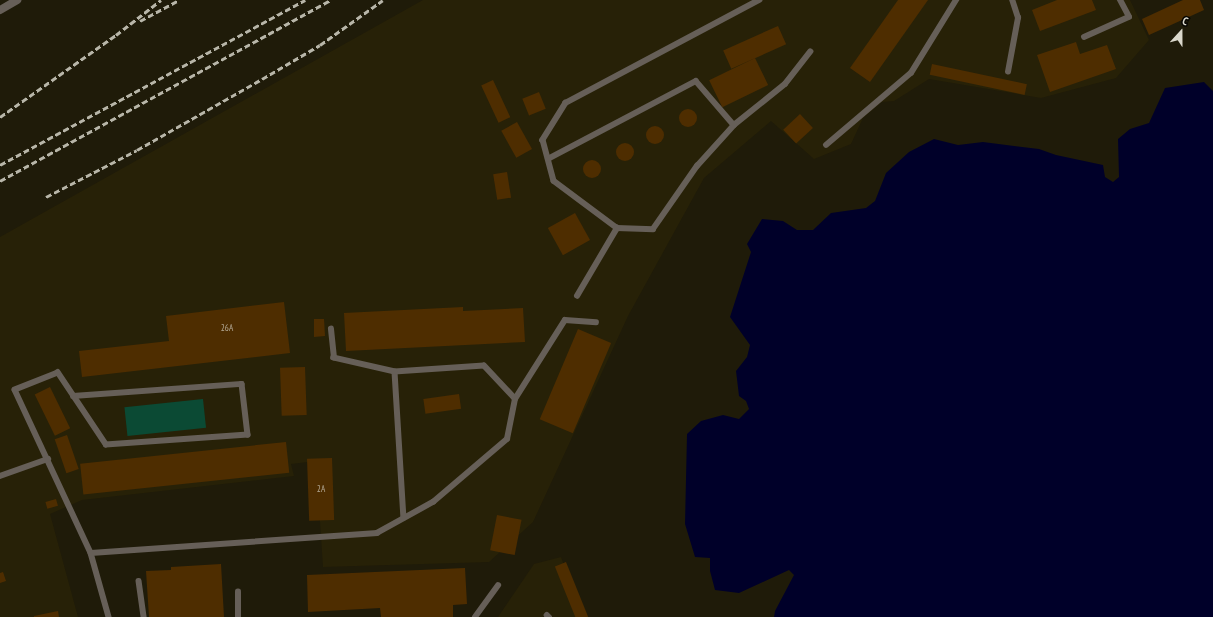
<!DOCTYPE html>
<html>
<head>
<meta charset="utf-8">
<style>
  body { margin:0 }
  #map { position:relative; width:1213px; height:617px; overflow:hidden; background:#1f1b09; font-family:"PT Sans Narrow",sans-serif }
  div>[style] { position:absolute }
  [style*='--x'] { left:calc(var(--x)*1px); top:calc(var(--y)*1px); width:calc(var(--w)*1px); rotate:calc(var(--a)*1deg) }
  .built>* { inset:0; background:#272107 }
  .green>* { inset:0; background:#0b4a34; transform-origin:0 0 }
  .water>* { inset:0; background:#000029 }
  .building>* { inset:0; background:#4e2d00; transform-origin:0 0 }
  .round { border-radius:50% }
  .service>* { height:5.5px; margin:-2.75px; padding:0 2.75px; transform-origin:2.75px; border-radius:2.75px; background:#665f58 }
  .minor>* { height:8px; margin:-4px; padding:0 4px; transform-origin:4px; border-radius:4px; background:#665f58 }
  .rail>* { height:3px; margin-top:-1.5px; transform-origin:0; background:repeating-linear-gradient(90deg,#b8b6a9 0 6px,transparent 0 9px) }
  span { translate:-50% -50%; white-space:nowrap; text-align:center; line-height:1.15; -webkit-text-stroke:3.5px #070602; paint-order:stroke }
  .number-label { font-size:9px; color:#b7ad99 }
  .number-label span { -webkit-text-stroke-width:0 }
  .north { position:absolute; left:1161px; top:12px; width:40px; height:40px; -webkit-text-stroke:3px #070602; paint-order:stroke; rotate:21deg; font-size:11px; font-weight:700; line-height:16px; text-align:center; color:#dad8cc }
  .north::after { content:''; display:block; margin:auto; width:14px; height:18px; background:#dad8cc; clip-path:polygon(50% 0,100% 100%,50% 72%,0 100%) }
</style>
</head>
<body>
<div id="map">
  <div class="built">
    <i style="clip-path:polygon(423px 0,1130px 0,1149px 40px,1116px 78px,1041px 98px,929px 79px,894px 101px,882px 102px,863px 118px,851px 144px,814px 159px,771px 121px,704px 178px,628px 316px,533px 522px,489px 562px,323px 567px,316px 461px,291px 464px,294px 476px,82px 500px,50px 514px,78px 617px,0 617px,0 237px)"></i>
    <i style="clip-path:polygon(561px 557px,583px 617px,498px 617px,534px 564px)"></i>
  </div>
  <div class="green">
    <i style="left:203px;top:399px;width:29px;height:79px;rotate:84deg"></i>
  </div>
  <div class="water">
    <i style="clip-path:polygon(1204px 82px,1213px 91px,1213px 617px,774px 617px,775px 611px,794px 575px,789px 570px,739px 593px,715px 590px,710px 571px,710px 558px,695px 557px,685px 524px,687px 434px,701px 421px,723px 415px,739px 419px,749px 409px,746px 401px,739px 396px,736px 371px,747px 357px,750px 345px,730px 317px,751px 252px,747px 244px,762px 219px,783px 221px,797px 230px,813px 230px,831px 213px,866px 208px,875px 201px,886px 173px,909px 152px,934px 139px,958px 145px,983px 142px,1039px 149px,1056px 155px,1103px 165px,1105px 177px,1113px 182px,1119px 177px,1118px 139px,1130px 129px,1149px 123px,1165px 88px)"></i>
  </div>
  <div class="building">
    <i style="clip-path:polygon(898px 0,928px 0,870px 82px,850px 68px)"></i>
    <i style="clip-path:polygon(1057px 0,1092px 0,1096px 10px,1040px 31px,1032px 10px)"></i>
    <i style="clip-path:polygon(1183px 0,1200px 0,1204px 10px,1149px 35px,1142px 19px)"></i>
    <i style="left:778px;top:26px;width:20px;height:60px;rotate:66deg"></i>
    <i style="clip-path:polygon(1076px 42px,1080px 54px,1107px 45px,1116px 69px,1050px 92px,1037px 55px)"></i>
    <i style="left:755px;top:58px;width:30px;height:51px;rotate:64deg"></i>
    <i style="left:932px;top:64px;width:97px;height:11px;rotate:12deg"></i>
    <i style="left:493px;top:80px;width:41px;height:13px;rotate:65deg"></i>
    <i style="left:539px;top:92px;width:18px;height:18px;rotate:68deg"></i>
    <i class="round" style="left:679px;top:109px;width:18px;height:18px"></i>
    <i style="left:800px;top:114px;width:19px;height:23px;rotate:47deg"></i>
    <i style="left:517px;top:122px;width:31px;height:18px;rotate:61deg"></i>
    <i class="round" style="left:646px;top:126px;width:18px;height:18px"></i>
    <i class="round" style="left:616px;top:143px;width:18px;height:18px"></i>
    <i class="round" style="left:583px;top:160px;width:18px;height:18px"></i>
    <i style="left:507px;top:172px;width:26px;height:14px;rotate:81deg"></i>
    <i style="left:575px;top:213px;width:31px;height:31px;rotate:61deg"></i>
    <i style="clip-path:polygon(284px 302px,290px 353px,82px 377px,79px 351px,169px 341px,166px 316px)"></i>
    <i style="clip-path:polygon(463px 307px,463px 311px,523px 308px,525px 342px,346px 351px,344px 313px)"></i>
    <i style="clip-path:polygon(314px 319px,324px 319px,325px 336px,314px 337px)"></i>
    <i style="left:578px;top:329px;width:36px;height:98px;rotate:23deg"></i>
    <i style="left:305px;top:367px;width:48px;height:25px;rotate:88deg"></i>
    <i style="left:50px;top:387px;width:46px;height:17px;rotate:64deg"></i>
    <i style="left:459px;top:394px;width:15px;height:36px;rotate:82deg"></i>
    <i style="left:67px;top:435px;width:36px;height:13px;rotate:71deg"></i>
    <i style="left:286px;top:442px;width:31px;height:207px;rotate:84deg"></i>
    <i style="left:332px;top:458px;width:62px;height:25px;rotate:88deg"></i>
    <i style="left:56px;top:499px;width:7px;height:11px;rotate:74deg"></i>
    <i style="left:497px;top:515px;width:25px;height:36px;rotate:11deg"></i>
    <i style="left:566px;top:562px;width:59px;height:12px;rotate:68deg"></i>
    <i style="clip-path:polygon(221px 564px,224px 617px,149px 617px,146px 571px,171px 570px,171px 567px)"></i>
    <i style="clip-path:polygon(465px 568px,467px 604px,453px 605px,453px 617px,381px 617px,380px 608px,308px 612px,307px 575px)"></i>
    <i style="clip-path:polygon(3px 572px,6px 581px,0 583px,0 573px)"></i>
    <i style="clip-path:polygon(58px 611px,59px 617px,34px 617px,34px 616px)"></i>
  </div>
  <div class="service">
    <i style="--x:760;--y:0;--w:220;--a:152"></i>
    <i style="--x:566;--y:103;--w:44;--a:121.9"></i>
    <i style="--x:543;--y:140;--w:42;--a:75"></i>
    <i style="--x:554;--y:181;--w:79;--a:36.7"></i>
    <i style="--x:617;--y:228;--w:36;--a:2"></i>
    <i style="--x:653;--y:229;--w:77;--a:-55.1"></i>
    <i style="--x:697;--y:166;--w:55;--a:-47.9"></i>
    <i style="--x:734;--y:125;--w:65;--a:-38.8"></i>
    <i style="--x:785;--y:84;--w:41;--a:-52"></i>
    <i style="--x:1084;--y:37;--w:49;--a:-24"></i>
    <i style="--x:1129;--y:17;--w:19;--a:-118"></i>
    <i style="--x:1008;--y:72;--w:55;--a:-79.5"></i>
    <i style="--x:1018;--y:18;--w:19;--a:-108"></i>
    <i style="--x:826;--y:145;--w:111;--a:-40.3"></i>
    <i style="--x:911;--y:73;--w:86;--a:-58.3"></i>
    <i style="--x:548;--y:159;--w:167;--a:-27.8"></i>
    <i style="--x:696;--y:81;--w:58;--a:49.2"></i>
    <i style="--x:577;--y:296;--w:79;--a:-59.5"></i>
    <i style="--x:395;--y:372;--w:146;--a:86.5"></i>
    <i style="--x:73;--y:396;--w:169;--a:-4.1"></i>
    <i style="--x:242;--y:384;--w:51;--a:83.3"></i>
    <i style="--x:248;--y:435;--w:142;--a:176"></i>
    <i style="--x:106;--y:445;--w:87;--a:-123.7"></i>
    <i style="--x:58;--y:373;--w:46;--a:158.4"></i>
    <i style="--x:15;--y:390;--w:180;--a:65"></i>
    <i style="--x:91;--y:553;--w:66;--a:74.3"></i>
    <i style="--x:515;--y:399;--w:93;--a:-57.7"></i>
    <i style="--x:565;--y:320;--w:31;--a:4"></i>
    <i style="--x:0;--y:476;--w:51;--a:-19.5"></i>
    <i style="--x:91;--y:553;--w:287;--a:-4"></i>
    <i style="--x:377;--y:533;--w:64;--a:-29"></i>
    <i style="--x:433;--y:502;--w:97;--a:-40.4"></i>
    <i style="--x:507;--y:439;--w:41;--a:-78.7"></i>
    <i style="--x:515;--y:399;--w:45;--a:-133.2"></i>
    <i style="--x:484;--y:366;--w:89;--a:176.1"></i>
    <i style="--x:395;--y:372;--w:63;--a:-167.1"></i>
    <i style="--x:334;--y:358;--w:29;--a:-96"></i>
    <i style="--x:139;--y:581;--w:36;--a:82"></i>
    <i style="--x:547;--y:615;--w:3;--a:45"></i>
    <i style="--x:238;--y:617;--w:25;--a:-90"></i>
    <i style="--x:475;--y:617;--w:39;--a:-54"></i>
  </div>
  <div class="minor">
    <i style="--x:0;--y:10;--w:20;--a:-30"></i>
  </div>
  <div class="rail">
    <i style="--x:140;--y:21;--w:44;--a:-28.3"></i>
    <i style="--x:0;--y:117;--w:142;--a:-35.3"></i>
    <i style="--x:116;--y:35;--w:57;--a:-37.9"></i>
    <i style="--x:0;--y:165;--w:347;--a:-28.4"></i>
    <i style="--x:0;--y:181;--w:376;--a:-28.7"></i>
    <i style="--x:46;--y:197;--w:102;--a:-27.3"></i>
    <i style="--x:137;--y:150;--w:144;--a:-29.6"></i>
    <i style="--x:262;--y:79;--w:67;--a:-30.4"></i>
    <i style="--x:320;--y:45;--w:77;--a:-35.5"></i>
  </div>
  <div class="number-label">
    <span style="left:227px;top:328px">26А</span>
    <span style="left:321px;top:489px">2А</span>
  </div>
  <div class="north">С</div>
</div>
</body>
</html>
